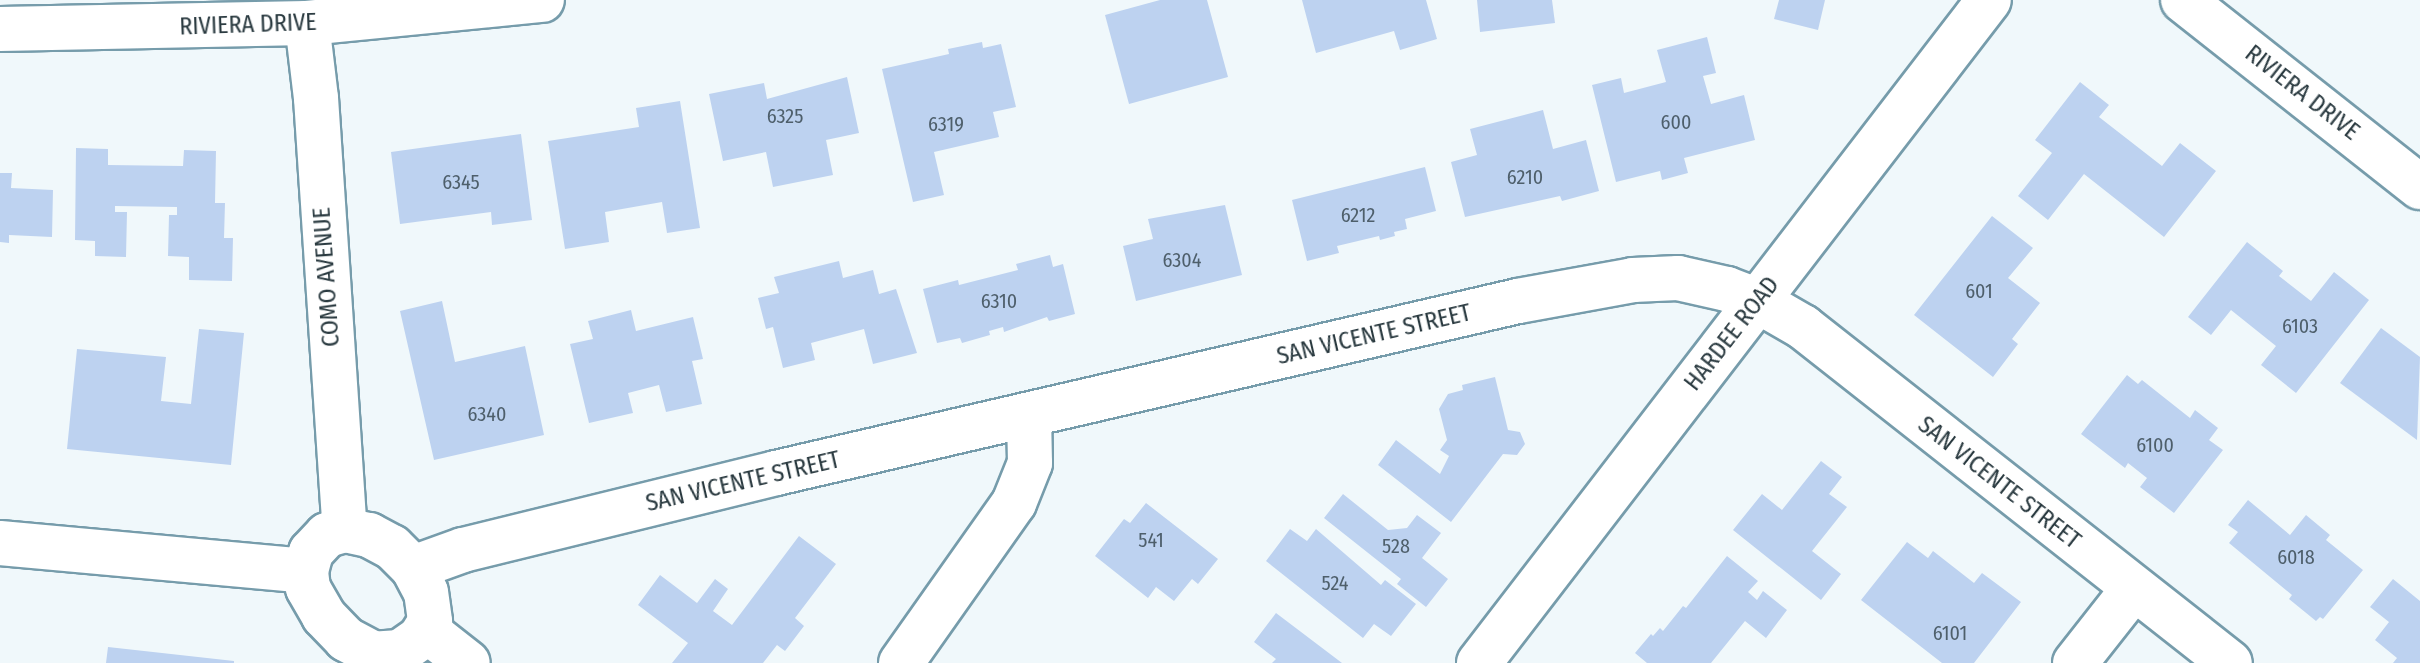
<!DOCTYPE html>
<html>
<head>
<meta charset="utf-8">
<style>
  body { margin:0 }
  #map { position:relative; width:2420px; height:663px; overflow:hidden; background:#f0f8fb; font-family:"Fira Sans Condensed",sans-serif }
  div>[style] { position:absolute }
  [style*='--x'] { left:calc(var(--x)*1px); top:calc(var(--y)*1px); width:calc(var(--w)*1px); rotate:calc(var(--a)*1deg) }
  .building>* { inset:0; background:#bdd2f0 }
  .roads { filter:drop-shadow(2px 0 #769cab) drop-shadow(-2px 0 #769cab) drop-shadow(0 2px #769cab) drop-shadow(0 -2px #769cab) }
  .minor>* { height:44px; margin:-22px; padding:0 22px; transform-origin:22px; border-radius:22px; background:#fff }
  span { translate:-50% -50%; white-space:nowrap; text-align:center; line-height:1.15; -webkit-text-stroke:8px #fff; paint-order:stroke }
  .number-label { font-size:20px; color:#4e5f6b }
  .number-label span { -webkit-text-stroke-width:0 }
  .street-label { font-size:24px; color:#29393f }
</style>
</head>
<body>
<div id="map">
  <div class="building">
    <i style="clip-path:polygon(1160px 0,1207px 0,1228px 77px,1129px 104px,1105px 15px)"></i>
    <i style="clip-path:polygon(1302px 0,1426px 0,1437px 39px,1400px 50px,1394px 31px,1316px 53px)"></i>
    <i style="clip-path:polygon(1477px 0,1552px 0,1555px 23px,1480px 32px)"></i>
    <i style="clip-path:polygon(1779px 0,1825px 0,1818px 30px,1774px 19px)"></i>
    <i style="clip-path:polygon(1707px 37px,1716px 73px,1703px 76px,1711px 104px,1744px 95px,1755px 140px,1684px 158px,1688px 173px,1662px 180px,1660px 171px,1616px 182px,1592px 85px,1621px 78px,1624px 93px,1666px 82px,1657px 50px)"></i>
    <i style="clip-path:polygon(982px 42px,983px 48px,1001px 44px,1016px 107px,993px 112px,999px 137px,934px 152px,944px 195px,913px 202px,882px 69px,949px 54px,948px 49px)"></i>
    <i style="clip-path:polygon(847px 77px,859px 133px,826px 140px,833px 175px,773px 187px,766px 152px,723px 161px,709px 94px,764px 83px,767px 99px)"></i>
    <i style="clip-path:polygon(2080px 82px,2109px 105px,2099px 117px,2162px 166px,2180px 143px,2216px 171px,2164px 237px,2084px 174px,2048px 220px,2018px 196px,2052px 153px,2035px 140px)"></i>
    <i style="clip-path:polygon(680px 101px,700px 228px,667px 233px,662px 202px,605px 212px,609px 242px,565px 249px,548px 141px,639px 127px,636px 108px)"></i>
    <i style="clip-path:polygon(1543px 110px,1553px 149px,1586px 140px,1599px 191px,1562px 201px,1560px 196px,1465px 217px,1451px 162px,1477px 155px,1470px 129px)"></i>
    <i style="clip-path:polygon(521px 134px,532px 220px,492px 225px,491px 212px,400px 224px,391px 152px)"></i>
    <i style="clip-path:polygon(76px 148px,108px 149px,108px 165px,183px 166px,184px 150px,216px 151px,215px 203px,225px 203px,224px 238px,233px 238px,232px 281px,189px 280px,189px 257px,168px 256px,169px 215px,177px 215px,177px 207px,115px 206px,115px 212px,127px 212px,126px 257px,95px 256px,95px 241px,75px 240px)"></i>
    <i style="clip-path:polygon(1425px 167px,1436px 211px,1405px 219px,1407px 229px,1394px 232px,1395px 236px,1380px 240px,1379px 236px,1337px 246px,1339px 253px,1307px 261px,1292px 200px)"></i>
    <i style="clip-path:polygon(0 173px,12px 173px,11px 188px,53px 190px,52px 237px,9px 235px,9px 243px,0 242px)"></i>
    <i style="clip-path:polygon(1225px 205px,1242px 275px,1136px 301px,1123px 246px,1153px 239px,1148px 219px)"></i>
    <i style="clip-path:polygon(1992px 216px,2033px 248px,2008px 278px,2040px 303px,2012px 339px,2018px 344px,1993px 377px,1914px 315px)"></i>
    <i style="clip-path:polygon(2247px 242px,2283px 271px,2279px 276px,2311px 301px,2334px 272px,2369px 300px,2296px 393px,2261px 365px,2276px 346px,2231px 310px,2211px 335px,2188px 317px)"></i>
    <i style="clip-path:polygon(1050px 255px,1053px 267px,1063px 264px,1075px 314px,1049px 321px,1047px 317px,1004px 332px,1003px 327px,989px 331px,990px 335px,962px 343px,960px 338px,937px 343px,923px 289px,958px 280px,959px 285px,1018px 270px,1016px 264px)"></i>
    <i style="clip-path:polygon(839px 261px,843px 278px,873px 270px,879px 294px,896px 289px,917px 353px,873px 364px,864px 329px,811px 343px,815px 360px,783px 368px,773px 327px,766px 329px,758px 298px,779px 293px,774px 277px)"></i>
    <i style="clip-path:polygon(442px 301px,455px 362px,525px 346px,544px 435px,434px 460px,400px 311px)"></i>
    <i style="clip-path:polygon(631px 310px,636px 331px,693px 317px,703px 359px,692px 361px,702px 404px,666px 412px,659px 385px,628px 393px,633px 413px,589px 423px,570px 344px,593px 339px,588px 321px)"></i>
    <i style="clip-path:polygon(2381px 328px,2420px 357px,2417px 440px,2340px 383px)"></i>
    <i style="clip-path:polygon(199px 329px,244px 333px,231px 465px,67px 449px,77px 349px,166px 357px,161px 401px,191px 404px)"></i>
    <i style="clip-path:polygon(2127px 375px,2138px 384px,2142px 380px,2190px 418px,2195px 410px,2218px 428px,2209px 440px,2223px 450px,2174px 513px,2140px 487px,2147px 478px,2128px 463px,2125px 468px,2081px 434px)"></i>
    <i style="clip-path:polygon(1495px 377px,1508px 430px,1520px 432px,1525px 444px,1517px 455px,1503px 454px,1451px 522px,1378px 465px,1396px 440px,1440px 474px,1449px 456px,1440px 450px,1447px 440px,1439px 409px,1448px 394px,1463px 390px,1462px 385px)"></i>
    <i style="clip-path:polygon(1821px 461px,1842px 477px,1829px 494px,1847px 507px,1812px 551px,1841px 574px,1821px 600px,1733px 530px,1762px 494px,1782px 510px)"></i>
    <i style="clip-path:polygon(1343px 494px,1388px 530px,1407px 528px,1417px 515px,1441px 533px,1422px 558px,1448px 579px,1426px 607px,1397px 584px,1401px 579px,1324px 518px)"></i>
    <i style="clip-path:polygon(2248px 500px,2290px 535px,2306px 515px,2330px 535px,2326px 540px,2363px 570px,2323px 619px,2320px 617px,2316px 621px,2289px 599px,2292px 595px,2229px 543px,2238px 532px,2228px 525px)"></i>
    <i style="clip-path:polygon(1146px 503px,1218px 559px,1198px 584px,1192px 579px,1174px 601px,1156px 587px,1148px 598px,1095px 556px,1124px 519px,1130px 523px)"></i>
    <i style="clip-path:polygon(1290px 529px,1307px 541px,1316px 529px,1381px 585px,1385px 580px,1416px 604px,1391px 636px,1374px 624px,1363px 638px,1266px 561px)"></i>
    <i style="clip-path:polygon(799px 536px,836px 564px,795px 618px,804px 626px,785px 651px,777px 645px,763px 663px,672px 663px,688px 643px,638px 605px,660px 575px,697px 603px,715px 579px,728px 589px,713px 611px,732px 625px)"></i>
    <i style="clip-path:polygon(1907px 542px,1928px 558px,1933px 551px,1974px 583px,1982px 573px,2021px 602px,1974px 663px,1942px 663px,1861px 600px)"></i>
    <i style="clip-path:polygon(1727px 556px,1758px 581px,1748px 592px,1757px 600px,1763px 591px,1787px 610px,1766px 638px,1745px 621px,1711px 663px,1647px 663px,1635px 653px,1651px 634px,1653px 636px,1660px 628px,1663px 631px,1683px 606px,1686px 608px)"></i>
    <i style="clip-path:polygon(2393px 579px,2420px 601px,2420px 663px,2393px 663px,2397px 658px,2375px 640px,2389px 622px,2370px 607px)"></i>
    <i style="clip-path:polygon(1276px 613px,1342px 663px,1272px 663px,1276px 659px,1254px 642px)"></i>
    <i style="clip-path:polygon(108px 647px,234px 661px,234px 663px,106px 663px)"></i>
  </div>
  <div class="roads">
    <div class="minor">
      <i style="--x:2183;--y:0;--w:302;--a:38.3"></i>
      <i style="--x:307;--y:23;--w:76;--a:83.2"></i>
      <i style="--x:316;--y:98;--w:433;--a:86.2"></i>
      <i style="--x:0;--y:29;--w:307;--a:-1.1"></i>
      <i style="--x:307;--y:23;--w:236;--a:-5.6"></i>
      <i style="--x:345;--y:530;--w:25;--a:12"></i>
      <i style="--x:369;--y:535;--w:26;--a:28"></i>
      <i style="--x:392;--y:547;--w:30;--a:45"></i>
      <i style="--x:413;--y:568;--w:27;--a:62"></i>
      <i style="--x:426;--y:592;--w:30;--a:82"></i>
      <i style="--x:430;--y:622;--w:19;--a:122"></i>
      <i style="--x:420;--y:638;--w:24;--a:145"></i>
      <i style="--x:400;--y:652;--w:26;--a:176"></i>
      <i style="--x:374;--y:654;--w:32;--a:-152"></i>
      <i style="--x:346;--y:639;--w:32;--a:-134"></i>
      <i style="--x:324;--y:616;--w:32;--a:-120"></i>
      <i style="--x:308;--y:588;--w:17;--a:-97"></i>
      <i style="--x:306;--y:571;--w:20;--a:-75"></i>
      <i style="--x:311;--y:552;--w:23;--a:-47"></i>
      <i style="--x:327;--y:535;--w:19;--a:-16"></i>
      <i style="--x:0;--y:543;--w:307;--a:5.2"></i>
      <i style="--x:413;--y:568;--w:53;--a:-19.8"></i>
      <i style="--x:463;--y:550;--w:322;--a:-13.8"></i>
      <i style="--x:776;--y:473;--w:762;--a:-13.05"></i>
      <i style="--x:1518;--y:301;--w:117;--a:-10.3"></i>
      <i style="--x:1633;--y:280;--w:45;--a:-2.5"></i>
      <i style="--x:1678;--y:278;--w:50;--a:12.7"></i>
      <i style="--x:1727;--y:289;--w:33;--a:21"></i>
      <i style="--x:1758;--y:301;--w:52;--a:30"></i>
      <i style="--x:1803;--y:327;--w:543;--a:38.2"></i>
      <i style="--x:426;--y:630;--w:53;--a:38.2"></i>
      <i style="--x:901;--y:663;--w:196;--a:-54.8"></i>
      <i style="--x:1014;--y:503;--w:43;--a:-68.2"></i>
      <i style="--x:1030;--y:463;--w:47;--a:-91.2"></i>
      <i style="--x:1479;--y:663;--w:836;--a:-52.43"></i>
      <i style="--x:2075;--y:663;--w:95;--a:-51.8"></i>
    </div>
  </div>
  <div class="number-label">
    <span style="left:785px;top:116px">6325</span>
    <span style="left:1676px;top:122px">600</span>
    <span style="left:946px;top:124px">6319</span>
    <span style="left:1525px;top:177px">6210</span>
    <span style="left:461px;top:182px">6345</span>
    <span style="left:1358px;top:215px">6212</span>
    <span style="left:1182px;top:260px">6304</span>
    <span style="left:1979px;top:291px">601</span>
    <span style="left:999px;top:301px">6310</span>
    <span style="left:2300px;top:326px">6103</span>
    <span style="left:487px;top:414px">6340</span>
    <span style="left:2155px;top:445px">6100</span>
    <span style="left:1151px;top:540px">541</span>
    <span style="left:1396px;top:546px">528</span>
    <span style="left:2296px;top:557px">6018</span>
    <span style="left:1335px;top:583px">524</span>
    <span style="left:1950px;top:633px">6101</span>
  </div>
  <div class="street-label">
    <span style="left:248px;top:25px;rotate:-2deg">RIVIERA DRIVE</span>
    <span style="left:2302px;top:93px;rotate:38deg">RIVIERA DRIVE</span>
    <span style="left:327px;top:277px;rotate:-94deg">COMO AVENUE</span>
    <span style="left:1732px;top:334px;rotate:-52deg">HARDEE ROAD</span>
    <span style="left:1374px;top:335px;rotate:-13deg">SAN VICENTE STREET</span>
    <span style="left:743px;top:482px;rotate:-13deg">SAN VICENTE STREET</span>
    <span style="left:1999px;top:483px;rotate:38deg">SAN VICENTE STREET</span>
  </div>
</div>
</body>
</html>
